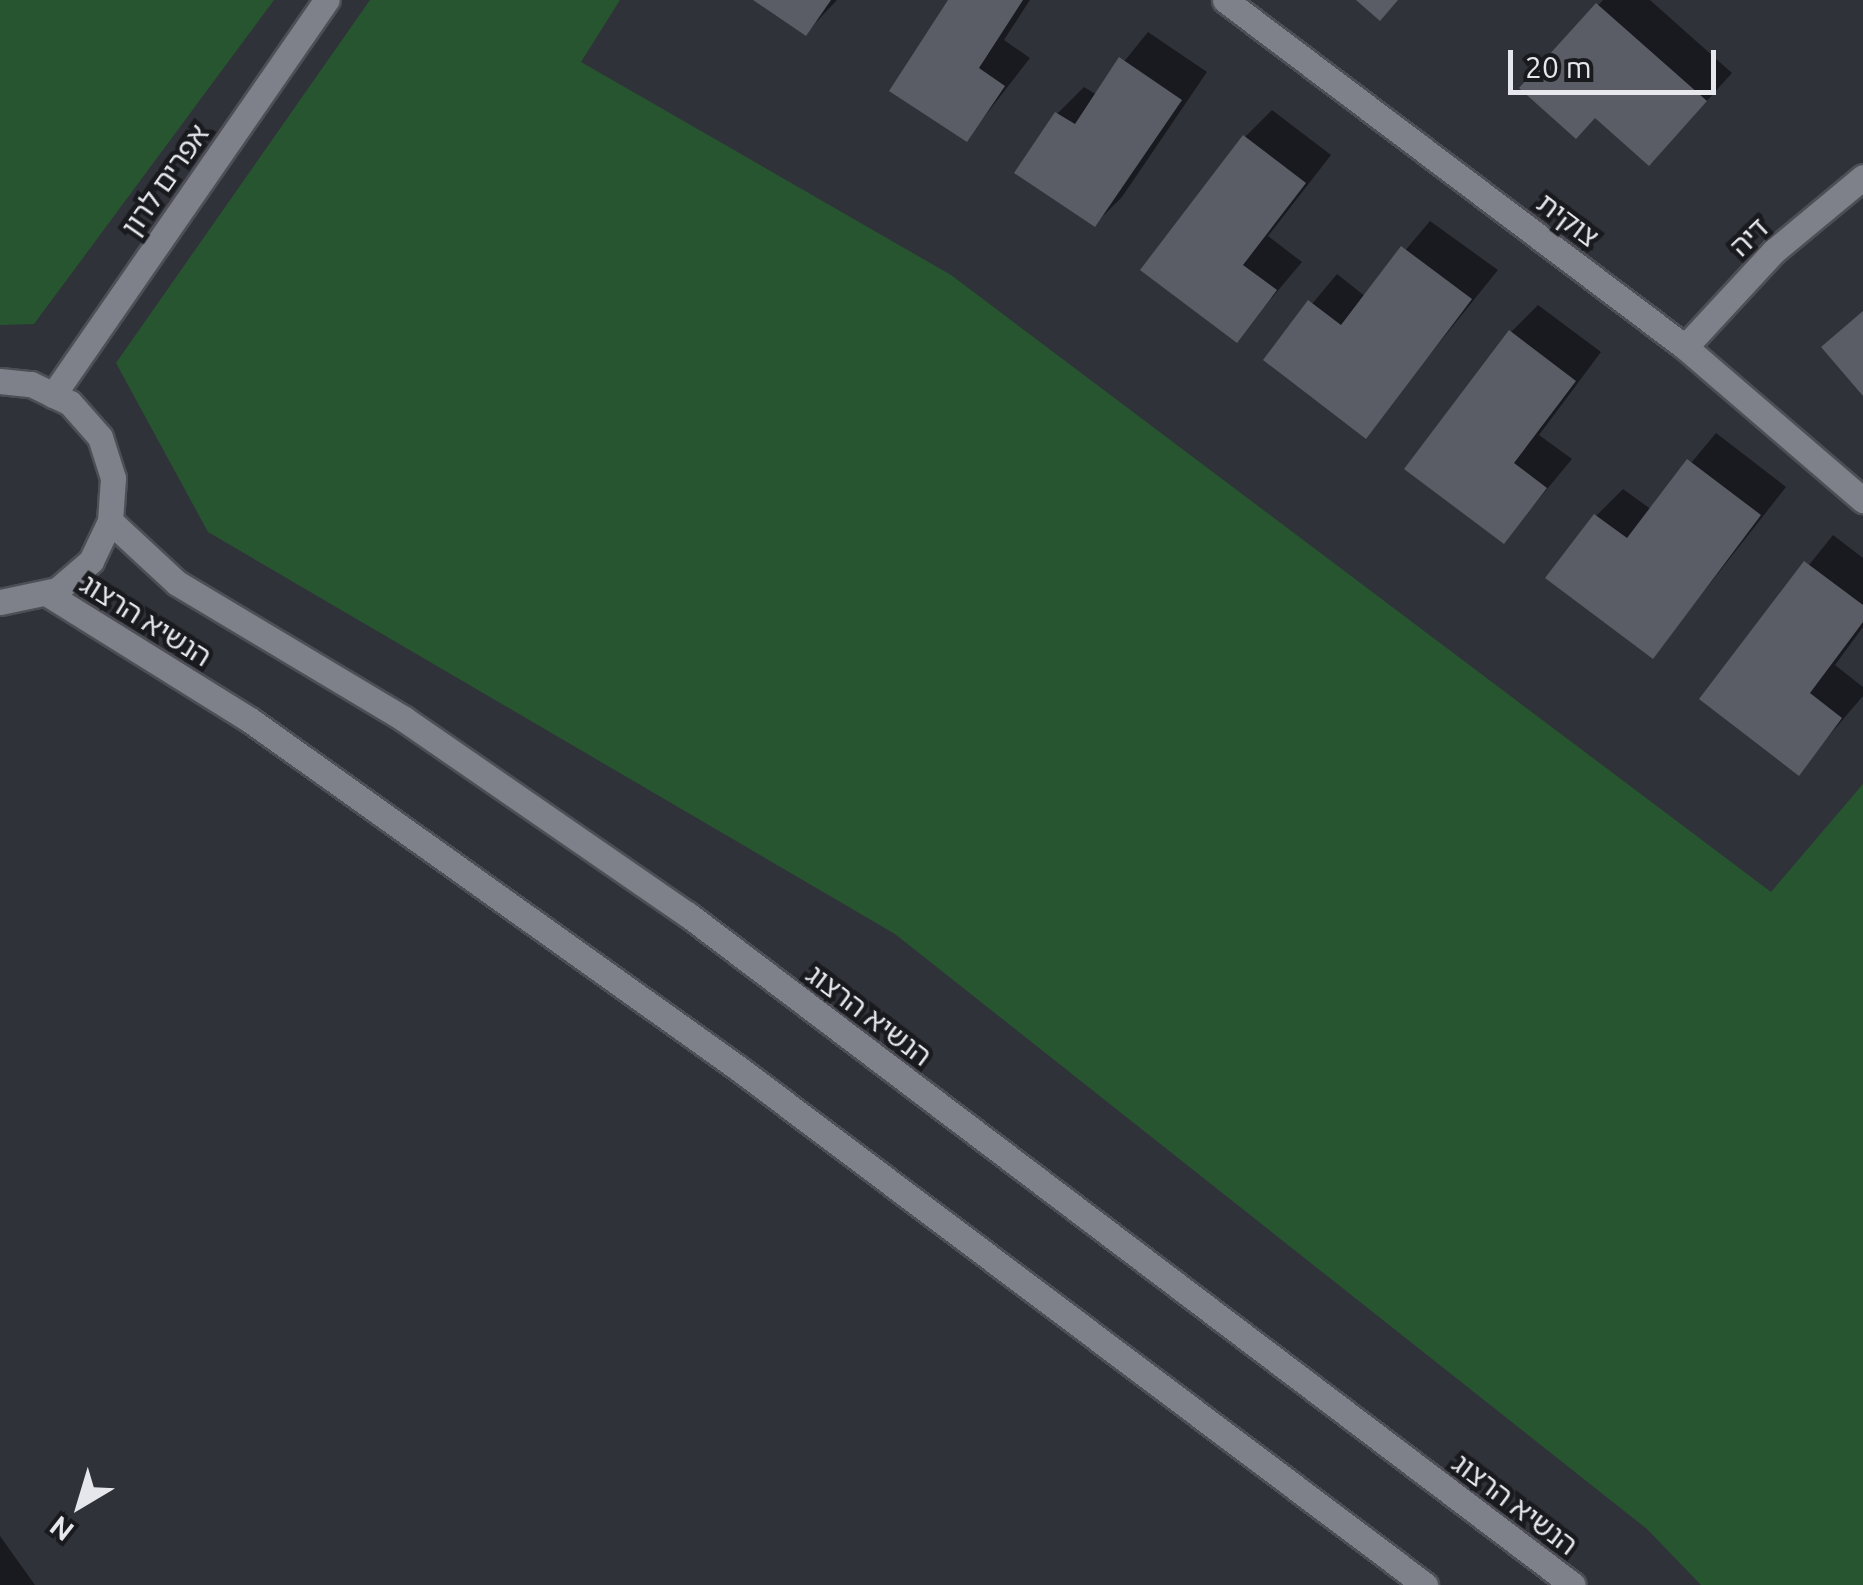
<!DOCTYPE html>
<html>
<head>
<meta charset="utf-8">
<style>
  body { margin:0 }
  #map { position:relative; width:1863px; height:1585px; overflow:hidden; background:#30323a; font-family:Ubuntu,"Noto Sans Hebrew",sans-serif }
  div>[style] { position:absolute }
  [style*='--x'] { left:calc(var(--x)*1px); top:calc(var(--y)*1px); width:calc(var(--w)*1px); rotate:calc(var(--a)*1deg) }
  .green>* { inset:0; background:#275530 }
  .shadow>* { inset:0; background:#0007 }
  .building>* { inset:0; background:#5a5d65 }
  .roads { filter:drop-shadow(2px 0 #4e4f56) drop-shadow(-2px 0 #4e4f56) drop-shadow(0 2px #4e4f56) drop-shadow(0 -2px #4e4f56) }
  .street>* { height:25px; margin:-12.5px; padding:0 12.5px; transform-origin:12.5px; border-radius:12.5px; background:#7e8189 }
  .secondary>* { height:25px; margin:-12.5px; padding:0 12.5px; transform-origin:12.5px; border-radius:12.5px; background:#7e8189 }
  span { translate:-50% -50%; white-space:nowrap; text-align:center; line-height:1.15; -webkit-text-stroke:9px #191a1e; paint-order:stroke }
  .street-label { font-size:28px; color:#e6e7ec }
  .north { position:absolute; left:30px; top:1455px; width:100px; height:100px; -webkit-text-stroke:8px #191a1e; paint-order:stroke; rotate:218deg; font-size:28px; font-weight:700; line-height:40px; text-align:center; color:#e6e7ec }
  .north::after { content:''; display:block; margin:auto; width:35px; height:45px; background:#e6e7ec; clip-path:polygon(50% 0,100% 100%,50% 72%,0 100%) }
  .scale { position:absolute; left:1508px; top:50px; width:208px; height:45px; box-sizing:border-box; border:5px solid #e6e7ec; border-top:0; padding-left:12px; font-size:30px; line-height:35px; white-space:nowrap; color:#e6e7ec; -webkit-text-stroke:8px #191a1e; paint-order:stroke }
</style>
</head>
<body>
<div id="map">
  <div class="green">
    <i style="clip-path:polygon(0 0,274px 0,34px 324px,0 325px)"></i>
    <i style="clip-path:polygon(370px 0,620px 0,581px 62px,951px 275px,1771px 892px,1863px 784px,1863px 1585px,1701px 1585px,1647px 1529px,895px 934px,208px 532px,116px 363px)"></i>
  </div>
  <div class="shadow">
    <i style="clip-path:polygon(757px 0,837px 0,806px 33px)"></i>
    <i style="clip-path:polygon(951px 0,1030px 0,1004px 40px,1030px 58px,967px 139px)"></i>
    <i style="clip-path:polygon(1603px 0,1650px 0,1732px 73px,1675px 136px,1523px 88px)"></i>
    <i style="clip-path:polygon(1148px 32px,1207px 72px,1122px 197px,1095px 224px,1057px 114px,1084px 87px,1097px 95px)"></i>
    <i style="clip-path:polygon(1272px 110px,1331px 155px,1268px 236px,1302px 262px,1237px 339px,1245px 137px)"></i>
    <i style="clip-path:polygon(1430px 221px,1498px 270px,1365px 435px,1266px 359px,1337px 274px,1366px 297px)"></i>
    <i style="clip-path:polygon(1538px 305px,1601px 352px,1539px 435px,1572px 459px,1504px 541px,1511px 332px)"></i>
    <i style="clip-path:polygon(1716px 433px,1786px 487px,1653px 656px,1596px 516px,1623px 489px,1652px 510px)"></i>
    <i style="clip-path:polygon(1833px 535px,1863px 558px,1863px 627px,1835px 665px,1863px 687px,1863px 696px,1798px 772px,1702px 699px)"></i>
    <i style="clip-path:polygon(0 1536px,35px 1585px,0 1585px)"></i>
  </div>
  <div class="building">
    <i style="clip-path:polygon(753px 0,831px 0,806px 36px)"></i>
    <i style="clip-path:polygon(948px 0,1023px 0,979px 68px,1005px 86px,967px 142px,889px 91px)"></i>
    <i style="clip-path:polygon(1356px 0,1398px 0,1380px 21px)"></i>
    <i style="clip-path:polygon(1596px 3px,1707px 101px,1649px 166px,1595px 118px,1576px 139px,1519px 88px)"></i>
    <i style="clip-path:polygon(1119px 57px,1182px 100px,1095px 227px,1014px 173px,1055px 112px,1075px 124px)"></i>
    <i style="clip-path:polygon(1243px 135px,1306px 183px,1243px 265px,1277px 290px,1237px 343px,1140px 270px)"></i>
    <i style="clip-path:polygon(1401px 246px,1472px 299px,1366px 439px,1263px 360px,1308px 300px,1341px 325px)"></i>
    <i style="clip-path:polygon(1863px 311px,1863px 396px,1821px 347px)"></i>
    <i style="clip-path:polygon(1509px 330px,1576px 381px,1514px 463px,1547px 488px,1504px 544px,1404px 469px)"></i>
    <i style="clip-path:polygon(1687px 459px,1761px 515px,1653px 659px,1545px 578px,1594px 514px,1627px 538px)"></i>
    <i style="clip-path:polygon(1804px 561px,1863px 605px,1863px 622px,1810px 693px,1842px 718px,1799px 776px,1699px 699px)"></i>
  </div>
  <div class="roads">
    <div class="street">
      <i style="--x:1225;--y:0;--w:576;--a:37.03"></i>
      <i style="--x:1685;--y:347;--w:235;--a:40.7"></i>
      <i style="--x:1685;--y:347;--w:131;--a:-47.2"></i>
      <i style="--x:1774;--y:251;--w:116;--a:-39.7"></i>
      <i style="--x:53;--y:395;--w:481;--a:-55.3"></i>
    </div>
    <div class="secondary">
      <i style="--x:0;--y:381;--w:31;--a:6"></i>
      <i style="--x:31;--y:384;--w:43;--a:26"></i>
      <i style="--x:70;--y:403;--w:45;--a:48.6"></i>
      <i style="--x:100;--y:437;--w:43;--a:72.4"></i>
      <i style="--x:113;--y:478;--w:43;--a:94"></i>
      <i style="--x:110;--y:521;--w:44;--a:115.4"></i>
      <i style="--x:91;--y:561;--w:45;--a:139.5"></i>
      <i style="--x:57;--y:590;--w:58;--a:168.1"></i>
      <i style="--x:110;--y:521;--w:91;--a:42.8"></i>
      <i style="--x:177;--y:583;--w:265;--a:30.9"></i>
      <i style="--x:404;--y:719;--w:344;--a:34.6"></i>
      <i style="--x:687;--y:914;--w:1111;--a:37.14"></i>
      <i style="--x:46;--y:593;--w:240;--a:31.9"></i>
      <i style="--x:250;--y:720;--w:599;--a:35.49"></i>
      <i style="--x:738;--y:1068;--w:860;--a:36.96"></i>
    </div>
  </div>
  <div class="street-label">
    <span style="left:165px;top:180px;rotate:-55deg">אפרים לרון</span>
    <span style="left:1568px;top:220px;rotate:37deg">צוקית</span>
    <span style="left:1749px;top:237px;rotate:-44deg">דיה</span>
    <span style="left:146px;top:620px;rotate:32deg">הנשיא הרצוג</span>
    <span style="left:869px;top:1015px;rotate:37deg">הנשיא הרצוג</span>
    <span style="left:1515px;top:1504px;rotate:37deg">הנשיא הרצוג</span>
  </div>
  <div class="north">N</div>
  <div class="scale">20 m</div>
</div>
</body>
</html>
